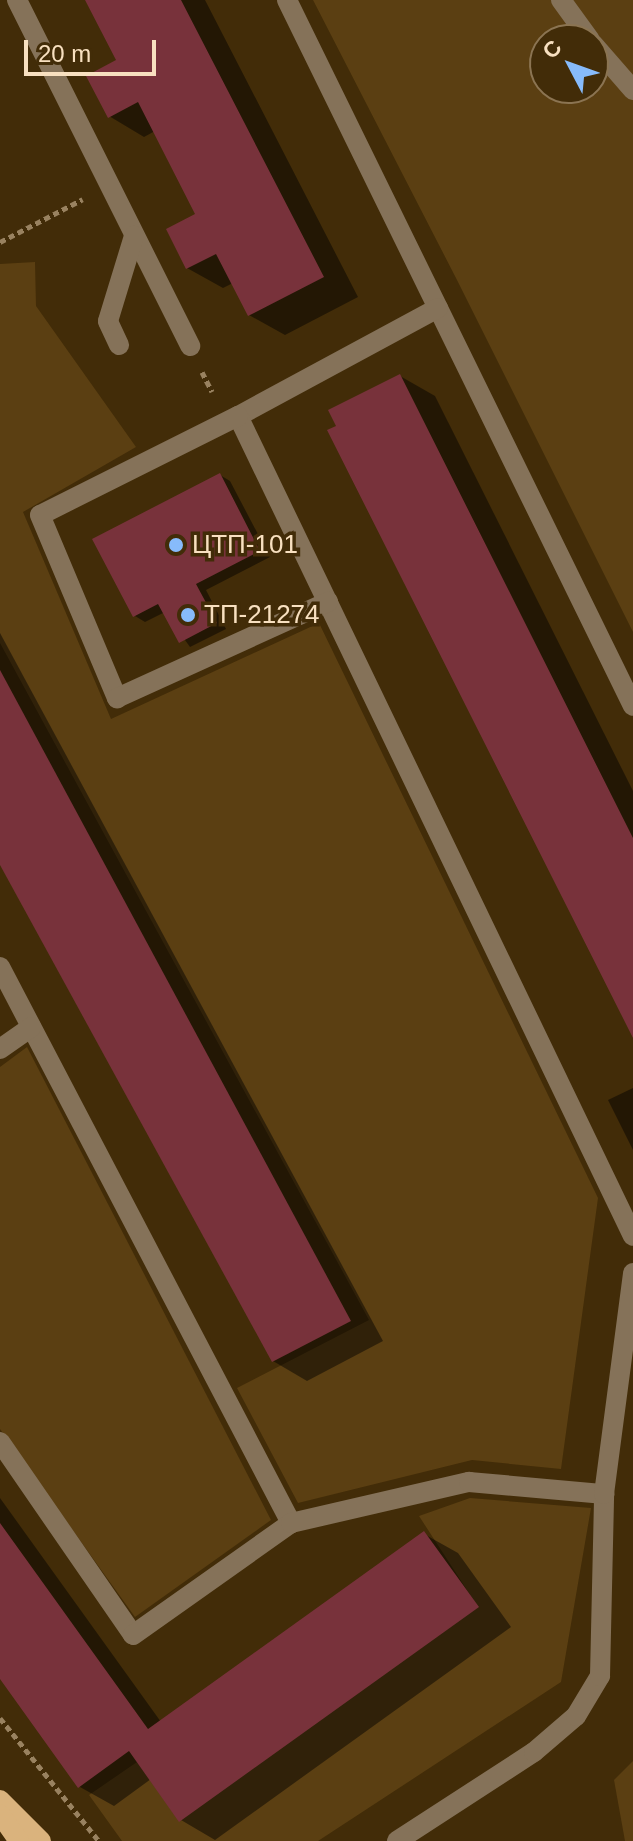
<!DOCTYPE html>
<html>
<head>
<meta charset="utf-8">
<style>
  body { margin:0 }
  #map { position:relative; width:633px; height:1841px; overflow:hidden; background:#422c08; font-family:Helvetica,sans-serif }
  div>[style] { position:absolute }
  [style*='--x'] { left:calc(var(--x)*1px); top:calc(var(--y)*1px); width:calc(var(--w)*1px); rotate:calc(var(--a)*1deg) }
  .green>* { inset:0; background:#5b3f12 }
  .shadow>* { inset:0; background:#0007 }
  .building>* { inset:0; background:#78323b }
  .path>* { height:5px; margin-top:-2.5px; transform-origin:0; background:repeating-linear-gradient(90deg,#998260 0 6px,transparent 0 10px) }
  .minor>* { height:20px; margin:-10px; padding:0 10px; transform-origin:10px; border-radius:10px; background:#857259 }
  .major>* { height:20px; margin:-10px; padding:0 10px; transform-origin:10px; border-radius:10px; background:#dab37d }
  .dots>* { width:22px; height:22px; translate:-50% -50%; box-sizing:border-box; border:4px solid #422c08; border-radius:50% }
  span { translate:-50% -50%; white-space:nowrap; text-align:center; line-height:1.15; -webkit-text-stroke:7px #422c08; paint-order:stroke }
  .poi-label { font-size:26px; color:#f8e0c0 }
  .left { translate:0 -50%; text-align:left }
  .north { position:absolute; left:529px; top:24px; width:80px; height:80px; box-sizing:border-box; background:#422c08; border:2px solid #8b7452; border-radius:50%; rotate:311deg; font-size:22px; font-weight:700; line-height:32px; text-align:center; color:#f8e0c0 }
  .north::after { content:''; display:block; margin:auto; width:28px; height:36px; background:#87bbfb; clip-path:polygon(50% 0,100% 100%,50% 72%,0 100%) }
  .scale { position:absolute; left:24px; top:40px; width:132px; height:36px; box-sizing:border-box; border:4px solid #f8e0c0; border-top:0; padding-left:10px; font-size:24px; line-height:28px; white-space:nowrap; color:#f8e0c0; -webkit-text-stroke:6px #422c08; paint-order:stroke }
</style>
</head>
<body>
<div id="map">
  <div class="green">
    <i style="clip-path:polygon(evenodd,313px 0,633px 0,633px 632px,457px 280px,313px 0,545px 40px,593px 40px,593px 88px,545px 88px,545px 40px)"></i>
    <i style="clip-path:polygon(35px 262px,36px 306px,136px 447px,23px 512px,111px 719px,319px 623px,598px 1198px,561px 1469px,472px 1460px,298px 1503px,237px 1388px,369px 1320px,0 643px,0 264px)"></i>
    <i style="clip-path:polygon(27px 1047px,271px 1520px,135px 1617px,0 1429px,0 1067px)"></i>
    <i style="clip-path:polygon(470px 1498px,591px 1508px,561px 1682px,318px 1841px,122px 1841px,89px 1795px,137px 1762px,179px 1821px,478px 1607px,419px 1516px)"></i>
    <i style="clip-path:polygon(633px 1761px,633px 1841px,625px 1841px,614px 1780px)"></i>
  </div>
  <div class="shadow">
    <i style="clip-path:polygon(87px 0,205px 0,358px 297px,285px 335px,249px 315px,233px 283px,223px 288px,187px 268px,198px 215px,155px 131px,144px 137px,109px 116px,119px 61px)"></i>
    <i style="clip-path:polygon(400px 376px,435px 396px,633px 791px,633px 1016px)"></i>
    <i style="clip-path:polygon(220px 475px,230px 481px,270px 557px,206px 590px,226px 629px,190px 647px,165px 612px,145px 622px,135px 616px)"></i>
    <i style="clip-path:polygon(0 633px,383px 1341px,307px 1381px,273px 1361px,0 858px)"></i>
    <i style="clip-path:polygon(633px 1088px,633px 1150px,608px 1100px)"></i>
    <i style="clip-path:polygon(0 1498px,161px 1722px,424px 1534px,458px 1553px,511px 1627px,215px 1840px,181px 1820px,151px 1779px,114px 1806px,80px 1787px,0 1675px)"></i>
  </div>
  <div class="building">
    <i style="clip-path:polygon(85px 0,181px 0,324px 277px,248px 316px,216px 254px,186px 269px,166px 229px,195px 214px,138px 102px,108px 118px,86px 76px,116px 60px)"></i>
    <i style="clip-path:polygon(400px 374px,633px 838px,633px 1038px,327px 430px,336px 426px,328px 410px)"></i>
    <i style="clip-path:polygon(220px 473px,260px 551px,196px 584px,217px 623px,179px 643px,158px 604px,133px 617px,92px 539px)"></i>
    <i style="clip-path:polygon(0 670px,351px 1321px,272px 1362px,0 865px)"></i>
    <i style="clip-path:polygon(0 1523px,148px 1729px,424px 1531px,479px 1607px,179px 1822px,129px 1751px,78px 1788px,0 1679px)"></i>
  </div>
  <div class="path">
    <i style="--x:0;--y:242;--w:93;--a:-27.4"></i>
    <i style="--x:202;--y:372;--w:22;--a:63"></i>
    <i style="--x:0;--y:1718;--w:158;--a:51.2"></i>
  </div>
  <div class="minor">
    <i style="--x:17;--y:0;--w:387;--a:63.4"></i>
    <i style="--x:287;--y:0;--w:786;--a:63.89"></i>
    <i style="--x:561;--y:0;--w:49;--a:54.1"></i>
    <i style="--x:593;--y:44;--w:61;--a:49"></i>
    <i style="--x:438;--y:308;--w:227;--a:151.6"></i>
    <i style="--x:238;--y:416;--w:910;--a:64.28"></i>
    <i style="--x:119;--y:345;--w:26;--a:-115"></i>
    <i style="--x:108;--y:321;--w:89;--a:-73"></i>
    <i style="--x:238;--y:416;--w:221;--a:153.4"></i>
    <i style="--x:40;--y:515;--w:199;--a:67.2"></i>
    <i style="--x:117;--y:698;--w:232;--a:-24.5"></i>
    <i style="--x:0;--y:967;--w:628;--a:62.37"></i>
    <i style="--x:0;--y:1049;--w:38;--a:-35"></i>
    <i style="--x:0;--y:1442;--w:234;--a:55.4"></i>
    <i style="--x:133;--y:1635;--w:194;--a:-35.3"></i>
    <i style="--x:291;--y:1523;--w:183;--a:-13"></i>
    <i style="--x:469;--y:1482;--w:136;--a:5.1"></i>
    <i style="--x:397;--y:1841;--w:163;--a:-33"></i>
    <i style="--x:534;--y:1752;--w:55;--a:-40.6"></i>
    <i style="--x:576;--y:1716;--w:47;--a:-59"></i>
    <i style="--x:600;--y:1676;--w:182;--a:-88.7"></i>
    <i style="--x:604;--y:1494;--w:223;--a:-82.5"></i>
  </div>
  <div class="major">
    <i style="--x:0;--y:1800;--w:58;--a:45"></i>
    <i style="--x:0;--y:1814;--w:33;--a:55"></i>
  </div>
  <div class="dots">
    <i style="left:176px;top:545px;background:#87bbfb"></i>
    <i style="left:188px;top:615px;background:#87bbfb"></i>
  </div>
  <div class="poi-label">
    <span class="left" style="left:192px;top:545px">ЦТП-101</span>
    <span class="left" style="left:204px;top:615px">ТП-21274</span>
  </div>
  <div class="north">С</div>
  <div class="scale">20 m</div>
</div>
</body>
</html>
